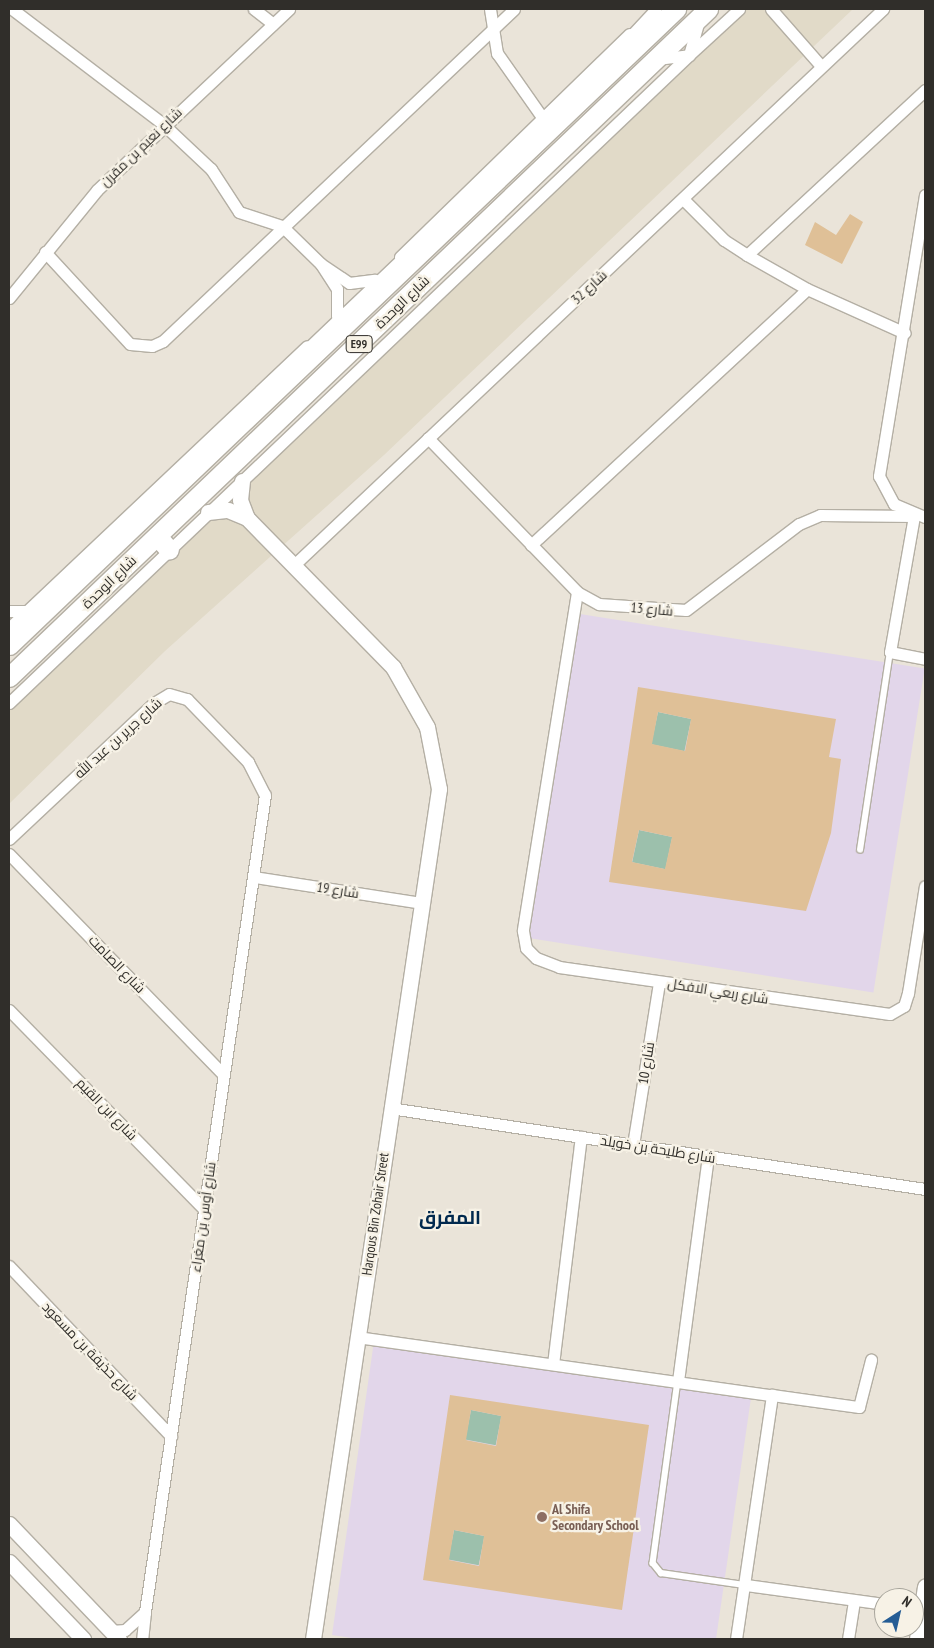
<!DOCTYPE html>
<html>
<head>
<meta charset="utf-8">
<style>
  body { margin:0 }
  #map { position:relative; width:934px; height:1648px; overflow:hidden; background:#eae4d9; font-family:"PT Sans Narrow",Cairo,sans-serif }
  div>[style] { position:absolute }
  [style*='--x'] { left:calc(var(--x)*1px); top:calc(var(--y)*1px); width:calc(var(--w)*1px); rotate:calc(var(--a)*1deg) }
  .built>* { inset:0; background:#e1dac8 }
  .education>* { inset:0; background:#e2d6ea; transform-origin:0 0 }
  .green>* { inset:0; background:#9cc0ac; transform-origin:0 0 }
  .building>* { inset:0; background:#dfc097 }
  .roads { filter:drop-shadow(1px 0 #b4afa4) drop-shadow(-1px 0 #b4afa4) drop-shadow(0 1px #b4afa4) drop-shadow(0 -1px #b4afa4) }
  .service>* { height:5.5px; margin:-2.75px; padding:0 2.75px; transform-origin:2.75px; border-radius:2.75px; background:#fff }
  .minor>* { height:11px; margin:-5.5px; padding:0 5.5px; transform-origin:5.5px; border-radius:5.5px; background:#fff }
  .tertiary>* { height:15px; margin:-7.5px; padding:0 7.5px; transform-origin:7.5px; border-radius:7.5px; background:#fff }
  .primary>* { height:19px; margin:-9.5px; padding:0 9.5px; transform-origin:9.5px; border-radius:9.5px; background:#fff }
  .dots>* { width:14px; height:14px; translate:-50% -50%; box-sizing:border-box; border:2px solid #f7f2e6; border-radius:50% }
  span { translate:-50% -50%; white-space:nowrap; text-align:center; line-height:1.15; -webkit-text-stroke:4.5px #f7f2e6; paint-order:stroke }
  .shield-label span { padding:1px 4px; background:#f7f2e6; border:1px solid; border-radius:4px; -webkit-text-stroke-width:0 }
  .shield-label { font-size:12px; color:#302e2a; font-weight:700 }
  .street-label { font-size:14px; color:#302e2a }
  .education-label { font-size:14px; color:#785e54; font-weight:700 }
  .left { translate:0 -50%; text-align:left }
  .district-label { font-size:19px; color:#022a4f; font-weight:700 }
  .frame { position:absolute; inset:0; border:10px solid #302e2a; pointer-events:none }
  .north { position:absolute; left:874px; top:1588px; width:50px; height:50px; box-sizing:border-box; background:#f7f2e6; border:1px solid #a7a49b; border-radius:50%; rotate:35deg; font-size:14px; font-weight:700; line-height:20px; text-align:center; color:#302e2a }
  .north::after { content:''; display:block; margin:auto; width:18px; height:22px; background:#255d95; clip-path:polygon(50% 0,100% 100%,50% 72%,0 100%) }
</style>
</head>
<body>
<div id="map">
  <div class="built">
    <i style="clip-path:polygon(730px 9px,853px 9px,384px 455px,165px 651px,9px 804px,9px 696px)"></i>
  </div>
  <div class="education">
    <i style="left:580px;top:614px;width:349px;height:328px;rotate:9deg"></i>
    <i style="clip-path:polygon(374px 1341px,751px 1398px,716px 1639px,358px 1639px,332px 1635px)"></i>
  </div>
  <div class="green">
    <i style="left:658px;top:712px;width:34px;height:33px;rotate:12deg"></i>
    <i style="left:639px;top:830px;width:34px;height:33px;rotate:12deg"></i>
    <i style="left:471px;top:1410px;width:31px;height:30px;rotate:11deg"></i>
    <i style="left:454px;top:1530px;width:31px;height:30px;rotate:11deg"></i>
  </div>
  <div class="building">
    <i style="clip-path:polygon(850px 214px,863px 222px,842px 264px,805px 245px,815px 222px,836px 235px)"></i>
    <i style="clip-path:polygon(evenodd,638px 687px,836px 719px,829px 757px,841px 759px,831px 833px,806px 911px,609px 882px,638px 687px,658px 712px,691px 719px,685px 751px,652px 744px,658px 712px,638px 687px,639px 830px,672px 837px,665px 869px,632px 862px,639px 830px)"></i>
    <i style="clip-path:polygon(evenodd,450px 1395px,649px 1425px,622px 1610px,423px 1580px,450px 1395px,471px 1410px,501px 1416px,496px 1446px,466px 1440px,471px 1410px,450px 1395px,454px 1530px,484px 1536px,479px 1566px,449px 1560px,454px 1530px)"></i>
  </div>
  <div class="roads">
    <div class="service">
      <i style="--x:860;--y:850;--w:200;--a:-81.4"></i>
      <i style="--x:678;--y:1381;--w:184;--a:97.8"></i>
      <i style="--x:653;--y:1563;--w:13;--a:51"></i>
      <i style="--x:661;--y:1573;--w:84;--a:8.2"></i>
    </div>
    <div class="minor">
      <i style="--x:12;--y:9;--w:190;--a:37.3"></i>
      <i style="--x:163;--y:124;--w:66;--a:43.2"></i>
      <i style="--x:211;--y:169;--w:51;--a:56.9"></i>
      <i style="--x:239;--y:212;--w:45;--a:18"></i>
      <i style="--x:282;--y:226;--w:54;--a:44.3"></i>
      <i style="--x:254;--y:9;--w:24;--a:38"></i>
      <i style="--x:490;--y:9;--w:45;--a:81"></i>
      <i style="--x:497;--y:53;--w:78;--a:54.9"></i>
      <i style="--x:771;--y:9;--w:76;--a:48.7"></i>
      <i style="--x:627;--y:40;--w:42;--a:-46.9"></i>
      <i style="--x:657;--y:59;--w:32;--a:-7"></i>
      <i style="--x:689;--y:55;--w:68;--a:-42.6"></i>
      <i style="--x:925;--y:195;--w:285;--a:99.3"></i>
      <i style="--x:879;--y:476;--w:32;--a:62"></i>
      <i style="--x:894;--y:504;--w:34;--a:23"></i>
      <i style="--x:683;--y:199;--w:58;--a:45"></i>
      <i style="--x:724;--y:240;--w:27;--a:33"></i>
      <i style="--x:747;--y:255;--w:69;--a:29.5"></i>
      <i style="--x:807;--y:289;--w:107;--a:24.2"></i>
      <i style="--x:45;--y:252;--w:125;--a:47.3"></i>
      <i style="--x:130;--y:344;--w:22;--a:5"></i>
      <i style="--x:152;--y:346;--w:12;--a:-24"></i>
      <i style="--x:163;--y:341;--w:483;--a:-43.4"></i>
      <i style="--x:747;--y:255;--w:243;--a:-42.8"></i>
      <i style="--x:400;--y:257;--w:320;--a:-44.2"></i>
      <i style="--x:9;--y:298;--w:139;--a:-50.8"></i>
      <i style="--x:97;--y:190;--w:264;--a:-43.3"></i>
      <i style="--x:337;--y:316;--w:27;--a:-90"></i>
      <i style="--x:337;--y:289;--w:30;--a:-123"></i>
      <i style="--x:321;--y:264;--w:34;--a:34"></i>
      <i style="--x:349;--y:283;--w:26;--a:-7"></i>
      <i style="--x:304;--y:352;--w:141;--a:-43.6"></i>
      <i style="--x:428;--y:438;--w:214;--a:45.9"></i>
      <i style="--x:577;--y:592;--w:25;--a:29"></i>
      <i style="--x:599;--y:604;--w:87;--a:3.9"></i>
      <i style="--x:686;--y:610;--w:142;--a:-37.3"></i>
      <i style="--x:799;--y:524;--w:23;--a:-23"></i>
      <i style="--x:820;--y:515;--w:94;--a:0.6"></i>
      <i style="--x:914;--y:516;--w:138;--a:100"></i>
      <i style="--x:890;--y:652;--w:36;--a:11"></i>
      <i style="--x:531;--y:545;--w:376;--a:-42.8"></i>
      <i style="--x:295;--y:564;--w:809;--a:-43.35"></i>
      <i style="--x:577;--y:592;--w:343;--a:99.1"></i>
      <i style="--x:523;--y:931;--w:17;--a:80"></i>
      <i style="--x:526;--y:948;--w:14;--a:45"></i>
      <i style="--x:536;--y:958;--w:25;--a:21"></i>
      <i style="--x:559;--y:967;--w:334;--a:8.1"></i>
      <i style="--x:890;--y:1014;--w:16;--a:-30"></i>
      <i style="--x:904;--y:1006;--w:14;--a:-73"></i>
      <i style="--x:908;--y:993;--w:108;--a:-81"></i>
      <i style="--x:9;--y:611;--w:17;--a:0"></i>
      <i style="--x:9;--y:628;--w:410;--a:-43.4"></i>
      <i style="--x:9;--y:703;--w:939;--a:-43.62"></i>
      <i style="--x:689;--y:55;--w:35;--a:-74"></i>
      <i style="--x:9;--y:839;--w:199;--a:-43.2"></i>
      <i style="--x:154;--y:703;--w:17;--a:-31"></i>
      <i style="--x:169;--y:694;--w:19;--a:16"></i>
      <i style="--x:187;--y:699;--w:88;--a:45.9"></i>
      <i style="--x:248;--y:762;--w:37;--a:63"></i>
      <i style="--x:265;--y:795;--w:826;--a:98.36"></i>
      <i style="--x:9;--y:854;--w:308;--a:45.8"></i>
      <i style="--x:254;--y:877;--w:170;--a:8.8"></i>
      <i style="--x:9;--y:1010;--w:279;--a:45.6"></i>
      <i style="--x:390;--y:1108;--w:541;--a:8.61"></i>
      <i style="--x:633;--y:1145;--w:165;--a:-80.9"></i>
      <i style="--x:9;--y:1266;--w:235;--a:46.4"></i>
      <i style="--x:357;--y:1337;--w:419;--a:8"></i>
      <i style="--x:553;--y:1364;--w:229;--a:-83"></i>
      <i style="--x:678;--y:1381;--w:227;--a:-82.4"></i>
      <i style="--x:746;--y:1585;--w:139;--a:7.8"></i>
      <i style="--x:111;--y:1631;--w:14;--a:-4"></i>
      <i style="--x:125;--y:1630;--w:27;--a:-42"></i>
      <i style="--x:145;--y:1612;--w:27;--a:96"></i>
      <i style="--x:736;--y:1639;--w:247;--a:-81.6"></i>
      <i style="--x:772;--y:1395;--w:88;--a:7.9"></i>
      <i style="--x:859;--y:1407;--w:49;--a:-75.7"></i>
      <i style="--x:848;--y:1639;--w:39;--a:-81"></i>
    </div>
    <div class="tertiary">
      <i style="--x:242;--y:481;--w:19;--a:96"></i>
      <i style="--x:240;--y:500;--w:19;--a:69"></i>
      <i style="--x:208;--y:512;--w:20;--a:-6"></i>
      <i style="--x:228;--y:510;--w:21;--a:23"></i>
      <i style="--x:247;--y:518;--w:209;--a:45.6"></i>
      <i style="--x:393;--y:667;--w:69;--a:60.5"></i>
      <i style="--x:427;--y:727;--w:63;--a:79"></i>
      <i style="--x:439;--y:789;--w:859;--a:98.43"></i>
      <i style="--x:9;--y:1524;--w:159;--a:46.3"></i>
      <i style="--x:9;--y:1562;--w:107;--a:46.1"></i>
      <i style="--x:917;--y:1639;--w:53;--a:-81.3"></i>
    </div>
    <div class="primary">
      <i style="--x:157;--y:536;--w:18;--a:49"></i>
      <i style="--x:9;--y:645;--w:922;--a:-43.64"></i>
      <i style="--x:9;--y:677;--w:967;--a:-43.7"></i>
    </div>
  </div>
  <div class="dots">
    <i style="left:542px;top:1517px;background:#8d6e63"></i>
  </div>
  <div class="shield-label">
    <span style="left:359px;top:344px">E99</span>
  </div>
  <div class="street-label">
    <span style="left:141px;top:147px;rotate:-44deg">شارع نعيم بن مقرن</span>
    <span style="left:589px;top:287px;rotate:-43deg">شارع 32</span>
    <span style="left:402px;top:302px;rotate:-44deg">شارع الوحدة</span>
    <span style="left:109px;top:582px;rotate:-44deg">شارع الوحدة</span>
    <span style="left:652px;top:609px;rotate:5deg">شارع 13</span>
    <span style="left:118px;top:738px;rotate:-42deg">شارع جرير بن عبد الله</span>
    <span style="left:338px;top:890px;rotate:9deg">شارع 19</span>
    <span style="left:117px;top:964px;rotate:46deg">شارع الصامت</span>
    <span style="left:718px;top:991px;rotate:9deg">شارع ربعي الافكل</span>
    <span style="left:646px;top:1063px;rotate:-81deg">شارع 10</span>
    <span style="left:107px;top:1109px;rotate:46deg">شارع ابن القيم</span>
    <span style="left:658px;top:1149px;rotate:9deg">شارع طليحة بن خويلد</span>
    <span style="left:375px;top:1214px;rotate:-82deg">Harqous Bin Zohair Street</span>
    <span style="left:203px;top:1217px;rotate:-82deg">شارع أوس بن مغراء</span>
    <span style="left:90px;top:1351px;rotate:46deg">شارع حذيفة بن مسعود</span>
  </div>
  <div class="education-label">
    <span class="left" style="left:552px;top:1517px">Al Shifa<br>Secondary School</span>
  </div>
  <div class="district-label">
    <span style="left:450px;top:1218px">المفرق</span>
  </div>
  <div class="frame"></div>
  <div class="north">N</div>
</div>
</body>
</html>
